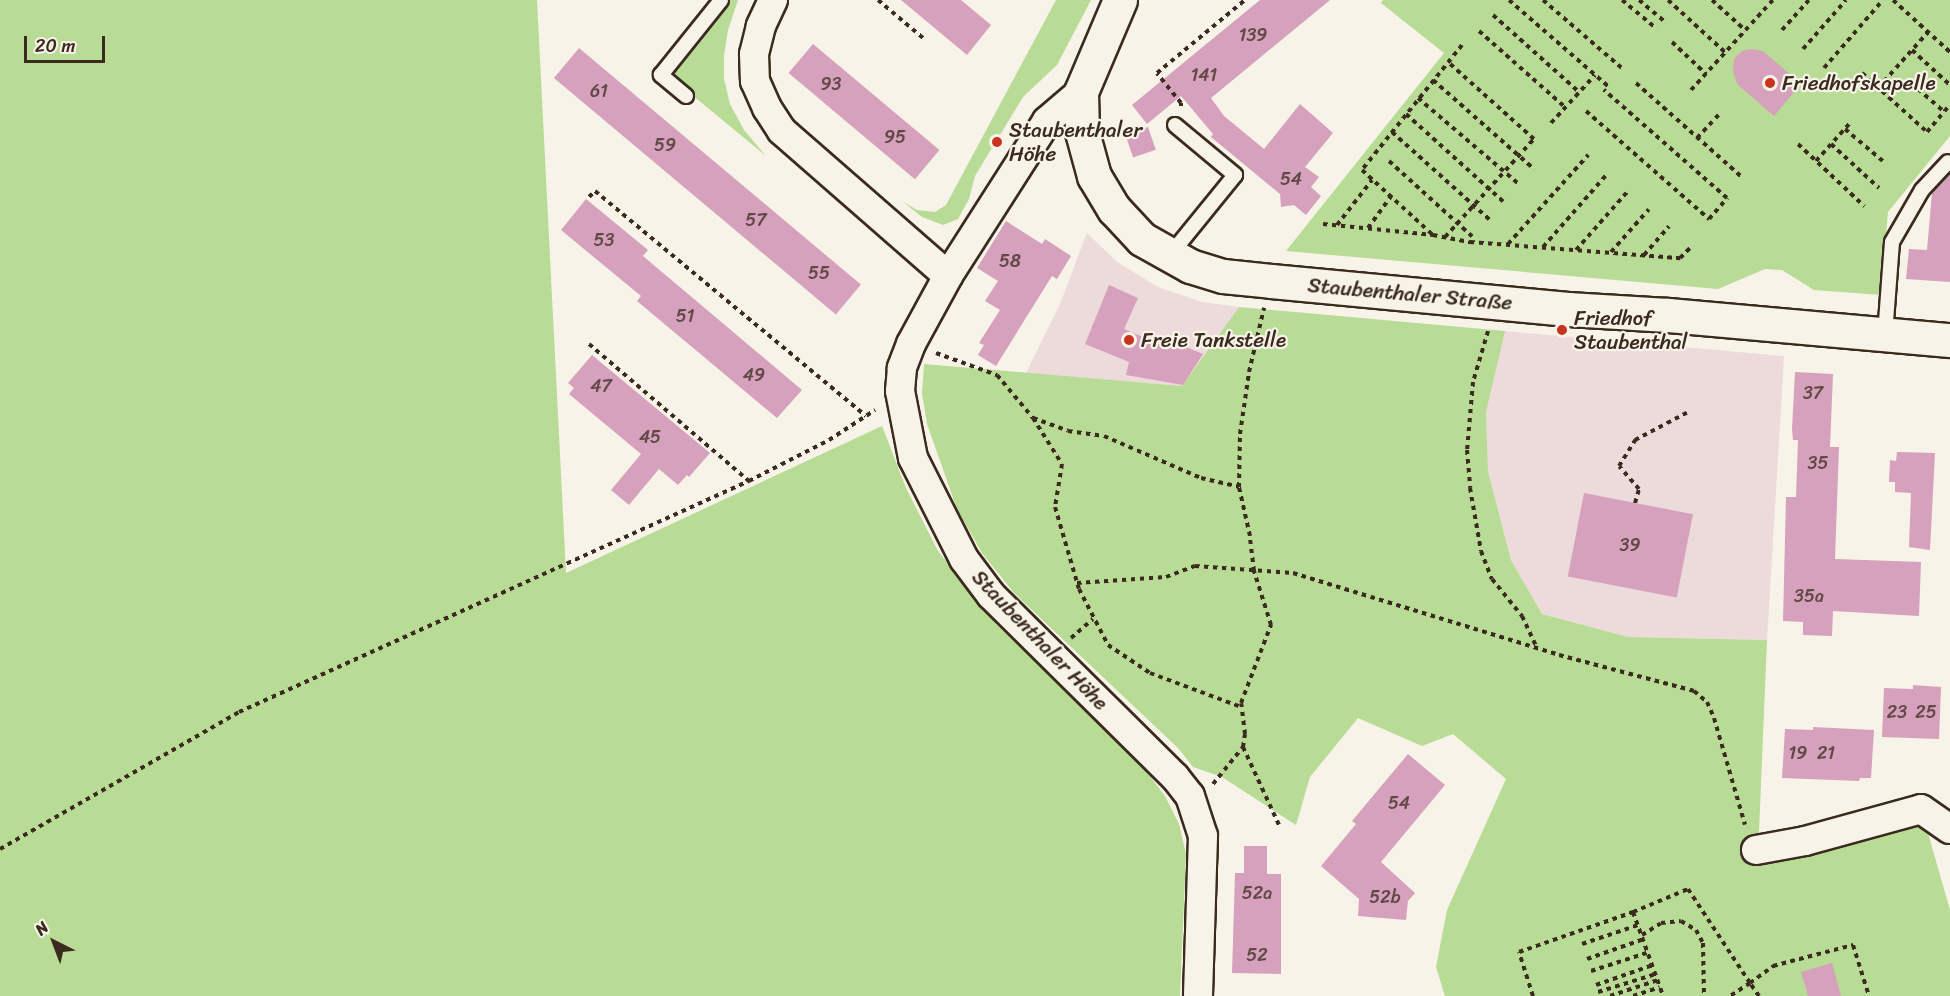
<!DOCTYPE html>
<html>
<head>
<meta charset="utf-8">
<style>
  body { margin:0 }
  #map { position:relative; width:1950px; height:996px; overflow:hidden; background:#f7f3e8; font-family:Sriracha,sans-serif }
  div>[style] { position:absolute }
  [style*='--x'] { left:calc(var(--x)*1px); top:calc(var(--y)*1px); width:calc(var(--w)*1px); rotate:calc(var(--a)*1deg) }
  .built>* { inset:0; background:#eddadb }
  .green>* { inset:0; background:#b8db95 }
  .building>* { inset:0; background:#d5a1bc; transform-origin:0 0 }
  .path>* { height:4px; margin-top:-2px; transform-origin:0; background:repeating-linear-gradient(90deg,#3b2a1e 0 4.5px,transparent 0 9px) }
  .roads { filter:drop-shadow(2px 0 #3b2a1e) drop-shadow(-2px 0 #3b2a1e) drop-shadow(0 2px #3b2a1e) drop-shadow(0 -2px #3b2a1e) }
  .service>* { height:14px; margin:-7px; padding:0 7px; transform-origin:7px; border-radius:7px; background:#f7f3e8 }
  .minor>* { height:28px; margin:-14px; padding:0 14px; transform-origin:14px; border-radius:14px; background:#f7f3e8 }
  .secondary>* { height:33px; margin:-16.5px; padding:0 16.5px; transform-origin:16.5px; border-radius:16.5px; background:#f7f3e8 }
  .dots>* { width:16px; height:16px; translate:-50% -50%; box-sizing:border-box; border:3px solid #f7f3e8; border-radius:50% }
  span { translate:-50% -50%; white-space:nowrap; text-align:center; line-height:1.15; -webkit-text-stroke:4.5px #f7f3e8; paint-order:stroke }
  .number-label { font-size:18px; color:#624846 }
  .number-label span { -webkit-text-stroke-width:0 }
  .poi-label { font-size:21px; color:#3b2a1e }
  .left { translate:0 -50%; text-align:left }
  .street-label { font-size:21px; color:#3b2a1e }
  .north { position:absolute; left:24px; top:912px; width:60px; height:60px; -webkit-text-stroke:4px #f7f3e8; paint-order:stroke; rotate:318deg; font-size:16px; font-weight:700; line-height:24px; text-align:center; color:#3b2a1e }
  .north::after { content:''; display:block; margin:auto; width:21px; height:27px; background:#3b2a1e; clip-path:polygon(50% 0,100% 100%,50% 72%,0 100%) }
  .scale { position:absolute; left:24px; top:36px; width:81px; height:27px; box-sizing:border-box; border:3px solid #3b2a1e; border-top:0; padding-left:8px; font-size:18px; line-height:21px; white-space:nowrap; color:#3b2a1e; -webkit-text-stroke:4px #f7f3e8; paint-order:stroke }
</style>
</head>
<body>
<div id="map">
  <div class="built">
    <i style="clip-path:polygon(1087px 233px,1117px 262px,1158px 287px,1202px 302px,1239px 307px,1182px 386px,1026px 373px,1060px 304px)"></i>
    <i style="clip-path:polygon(1504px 331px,1784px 356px,1767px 640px,1628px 637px,1542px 614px,1511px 560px,1488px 471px,1486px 412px)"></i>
  </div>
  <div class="green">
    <i style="clip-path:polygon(0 0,537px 0,566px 573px,882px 426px,906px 488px,938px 551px,996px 624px,1109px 732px,1140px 763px,1165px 796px,1179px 824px,1186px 854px,1180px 996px,0 996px)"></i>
    <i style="clip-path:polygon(728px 0,738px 0,728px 30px,724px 55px,724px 79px,730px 104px,744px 130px,766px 156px,669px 76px,670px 70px)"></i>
    <i style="clip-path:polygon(1056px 0,1091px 0,1057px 65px,1023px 97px,975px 176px,969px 199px,958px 219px,943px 225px,922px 217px,902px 201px,917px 210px,935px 212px,946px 205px)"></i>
    <i style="clip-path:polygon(1383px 0,1950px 0,1950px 136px,1888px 212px,1881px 295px,1814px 290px,1782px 270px,1765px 269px,1718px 289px,1286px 251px,1444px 53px,1381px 3px)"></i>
    <i style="clip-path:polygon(1239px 307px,1505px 331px,1486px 412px,1488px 471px,1511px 560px,1542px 614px,1628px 637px,1767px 640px,1758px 856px,1924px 819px,1950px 910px,1950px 996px,1445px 996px,1436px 967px,1447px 910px,1506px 779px,1453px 734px,1422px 746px,1358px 718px,1310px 777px,1296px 825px,1222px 777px,1193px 767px,1178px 748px,1014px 593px,982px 553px,957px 509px,927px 424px,922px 393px,924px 364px,1182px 386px)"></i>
  </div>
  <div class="building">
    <i style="clip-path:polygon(901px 0,961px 0,991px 25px,967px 55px)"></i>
    <i style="clip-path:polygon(1260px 0,1330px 0,1211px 98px,1224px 116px,1264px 149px,1300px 104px,1333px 133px,1305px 167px,1319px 177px,1311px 187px,1321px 196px,1306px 215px,1294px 205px,1281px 207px,1280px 194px,1211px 137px,1213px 134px,1181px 96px,1147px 124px,1132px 105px)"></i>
    <i style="left:813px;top:44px;width:165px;height:38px;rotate:40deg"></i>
    <i style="left:579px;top:48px;width:368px;height:39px;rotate:40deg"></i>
    <i style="clip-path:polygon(1751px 49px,1763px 51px,1801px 84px,1774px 116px,1737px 84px,1733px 70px,1734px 59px,1742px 51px)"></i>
    <i style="left:1148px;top:127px;width:24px;height:24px;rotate:71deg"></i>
    <i style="clip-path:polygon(1950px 173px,1950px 282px,1906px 279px,1909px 249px,1927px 250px,1932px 193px)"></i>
    <i style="clip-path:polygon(586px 199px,648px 250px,643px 256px,802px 390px,777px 418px,637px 301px,641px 296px,561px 230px)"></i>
    <i style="clip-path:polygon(1006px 221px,1042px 244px,1045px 239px,1071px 256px,1057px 279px,1052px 276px,996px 366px,978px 355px,984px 345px,979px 343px,1000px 310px,985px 301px,998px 281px,977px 268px)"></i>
    <i style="clip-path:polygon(1109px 285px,1138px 298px,1124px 329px,1164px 346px,1167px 339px,1203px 354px,1183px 385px,1126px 375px,1129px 362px,1085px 344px)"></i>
    <i style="clip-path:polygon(592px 355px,710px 453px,689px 477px,687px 475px,678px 485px,659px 469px,629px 505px,611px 490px,641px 454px,569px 394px,574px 388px,568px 383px)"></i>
    <i style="clip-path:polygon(1795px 372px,1833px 374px,1830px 447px,1839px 447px,1835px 559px,1921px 562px,1919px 616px,1833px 611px,1832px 636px,1803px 635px,1803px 622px,1783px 621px,1786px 497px,1796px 497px,1798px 440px,1793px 440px,1792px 429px)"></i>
    <i style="clip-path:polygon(1897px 452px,1935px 453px,1930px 550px,1909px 547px,1911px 493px,1895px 492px,1895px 482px,1889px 482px,1890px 460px,1896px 461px)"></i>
    <i style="left:1584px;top:493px;width:111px;height:85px;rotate:11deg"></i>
    <i style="clip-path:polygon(1913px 685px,1941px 687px,1939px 739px,1882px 737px,1884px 688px,1913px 689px)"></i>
    <i style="clip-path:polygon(1813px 727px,1874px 730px,1871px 778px,1860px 778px,1859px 781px,1782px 778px,1785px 729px,1813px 730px)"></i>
    <i style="clip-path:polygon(1408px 754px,1445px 785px,1381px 862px,1415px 893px,1408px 901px,1406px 920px,1358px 916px,1359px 899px,1321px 866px,1356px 824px,1352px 821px)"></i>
    <i style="clip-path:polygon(1244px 846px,1267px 846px,1267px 874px,1281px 874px,1281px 974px,1232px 973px,1235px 873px,1244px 873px)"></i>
    <i style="clip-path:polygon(1832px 963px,1841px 996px,1808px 996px,1801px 972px)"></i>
  </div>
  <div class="path">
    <i style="--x:878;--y:0;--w:59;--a:40.2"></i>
    <i style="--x:1509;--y:0;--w:131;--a:41"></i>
    <i style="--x:1543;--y:0;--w:106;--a:40.8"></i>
    <i style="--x:1622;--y:0;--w:45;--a:39.6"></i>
    <i style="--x:1639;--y:0;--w:33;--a:40"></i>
    <i style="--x:1668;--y:0;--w:77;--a:42.4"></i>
    <i style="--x:1712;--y:0;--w:45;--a:42.3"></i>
    <i style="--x:1893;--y:0;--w:77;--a:42.4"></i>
    <i style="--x:1493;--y:15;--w:115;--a:41.8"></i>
    <i style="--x:1782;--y:30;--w:40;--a:-48"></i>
    <i style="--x:1479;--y:31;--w:115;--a:41.5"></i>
    <i style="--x:1672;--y:42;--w:47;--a:43.3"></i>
    <i style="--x:1462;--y:45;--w:160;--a:128.7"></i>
    <i style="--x:1362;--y:170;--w:96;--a:42.5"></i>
    <i style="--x:1433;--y:235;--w:38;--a:11"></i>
    <i style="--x:1470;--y:242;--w:211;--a:4.4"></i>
    <i style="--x:1680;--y:258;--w:17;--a:-45"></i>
    <i style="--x:1803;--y:49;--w:65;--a:-48.7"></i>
    <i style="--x:1912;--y:50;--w:52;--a:42.6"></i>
    <i style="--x:1824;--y:68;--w:90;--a:-49.1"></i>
    <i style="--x:1862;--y:73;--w:88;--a:42.2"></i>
    <i style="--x:1927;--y:132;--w:35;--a:-50"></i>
    <i style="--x:1433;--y:80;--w:135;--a:41.4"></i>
    <i style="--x:1636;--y:83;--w:143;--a:41.6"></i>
    <i style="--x:1878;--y:88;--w:75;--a:-48.2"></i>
    <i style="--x:1918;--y:89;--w:35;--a:41"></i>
    <i style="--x:1691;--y:90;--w:122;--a:-47.7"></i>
    <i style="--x:1418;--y:98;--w:134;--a:40.5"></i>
    <i style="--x:1181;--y:106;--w:3;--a:-90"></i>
    <i style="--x:1181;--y:103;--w:38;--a:-129"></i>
    <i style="--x:1157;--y:73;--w:114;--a:-39.7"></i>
    <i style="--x:1586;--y:111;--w:164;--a:41.3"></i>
    <i style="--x:1709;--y:219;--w:28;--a:-49"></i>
    <i style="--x:1727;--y:198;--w:164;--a:-138.7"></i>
    <i style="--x:1406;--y:114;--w:133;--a:42"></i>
    <i style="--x:1551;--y:123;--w:65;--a:-47.5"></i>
    <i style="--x:1845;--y:129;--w:51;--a:40.2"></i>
    <i style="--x:1392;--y:132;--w:132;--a:41.9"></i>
    <i style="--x:1697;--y:138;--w:33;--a:-47"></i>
    <i style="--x:1798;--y:144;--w:91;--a:43.2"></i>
    <i style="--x:1831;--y:144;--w:65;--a:42.5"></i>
    <i style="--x:1389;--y:161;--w:115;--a:42.2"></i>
    <i style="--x:1816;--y:161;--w:51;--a:-48.2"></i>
    <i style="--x:589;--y:197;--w:8;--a:-45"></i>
    <i style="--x:595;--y:191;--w:352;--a:39.7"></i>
    <i style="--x:1323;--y:224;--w:111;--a:5.7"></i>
    <i style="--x:1337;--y:225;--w:57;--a:-52.1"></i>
    <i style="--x:1368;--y:228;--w:39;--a:-54"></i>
    <i style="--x:1445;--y:237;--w:132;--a:-47.8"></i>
    <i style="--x:1534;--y:139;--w:115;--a:-138.2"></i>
    <i style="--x:1508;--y:244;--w:120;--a:-48"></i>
    <i style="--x:1543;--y:247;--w:98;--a:-48.7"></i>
    <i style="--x:1576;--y:250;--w:79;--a:-48.6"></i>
    <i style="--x:1611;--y:252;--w:57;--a:-48.5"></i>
    <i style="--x:1644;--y:255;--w:38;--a:-49"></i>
    <i style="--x:1488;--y:331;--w:53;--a:106.4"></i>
    <i style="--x:1473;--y:382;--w:68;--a:95"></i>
    <i style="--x:1467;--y:450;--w:38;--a:85"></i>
    <i style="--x:1470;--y:488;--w:64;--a:80.1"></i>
    <i style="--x:1481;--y:551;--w:30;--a:69"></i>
    <i style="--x:1492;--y:579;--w:48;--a:51"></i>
    <i style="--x:1522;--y:616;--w:33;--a:65"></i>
    <i style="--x:589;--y:344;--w:211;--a:40.6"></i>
    <i style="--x:936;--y:353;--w:65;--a:19.8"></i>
    <i style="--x:997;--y:375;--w:56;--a:50.1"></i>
    <i style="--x:1033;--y:418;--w:54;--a:57.8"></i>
    <i style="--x:1062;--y:464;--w:44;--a:99.2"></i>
    <i style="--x:1055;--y:507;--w:85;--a:73.7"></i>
    <i style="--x:1079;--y:589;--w:63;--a:62.6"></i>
    <i style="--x:1108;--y:645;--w:50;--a:33.7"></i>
    <i style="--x:1150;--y:673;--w:97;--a:20.5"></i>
    <i style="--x:1033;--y:418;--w:37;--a:20"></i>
    <i style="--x:1068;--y:431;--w:36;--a:8"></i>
    <i style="--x:1104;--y:436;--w:106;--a:23.4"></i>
    <i style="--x:1201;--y:478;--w:39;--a:13"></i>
    <i style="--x:1635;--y:503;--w:15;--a:-74"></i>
    <i style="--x:1639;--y:489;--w:30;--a:-131"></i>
    <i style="--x:1619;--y:466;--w:31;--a:-58"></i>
    <i style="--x:1635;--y:440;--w:60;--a:-27.8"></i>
    <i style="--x:1077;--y:583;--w:89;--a:-3.9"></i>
    <i style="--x:1166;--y:577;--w:31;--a:-21"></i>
    <i style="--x:1195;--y:566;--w:98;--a:4.1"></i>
    <i style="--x:1293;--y:573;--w:278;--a:17.1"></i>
    <i style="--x:1559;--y:655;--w:140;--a:14.9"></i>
    <i style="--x:1694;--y:691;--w:17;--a:40"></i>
    <i style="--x:1707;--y:702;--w:17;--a:66"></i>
    <i style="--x:1714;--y:718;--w:111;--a:73.8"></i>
    <i style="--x:1071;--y:638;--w:29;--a:-41"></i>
    <i style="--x:1243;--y:747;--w:86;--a:65.2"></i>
    <i style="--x:1213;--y:784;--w:48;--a:-51"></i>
    <i style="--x:1243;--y:747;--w:13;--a:-81"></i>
    <i style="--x:1245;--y:734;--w:31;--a:-97"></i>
    <i style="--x:1241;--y:703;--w:84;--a:-69"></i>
    <i style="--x:1271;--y:625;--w:57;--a:-107.5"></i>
    <i style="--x:1254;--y:571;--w:35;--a:-97"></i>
    <i style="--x:1250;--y:536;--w:50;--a:-102.7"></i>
    <i style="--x:1239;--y:487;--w:53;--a:-88.9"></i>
    <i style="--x:1240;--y:434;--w:63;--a:-81.7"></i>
    <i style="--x:1249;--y:372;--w:66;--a:-76.8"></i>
    <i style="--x:0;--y:849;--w:275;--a:-29.8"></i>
    <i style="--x:239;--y:712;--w:560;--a:-24.37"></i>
    <i style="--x:749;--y:481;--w:90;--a:-27.1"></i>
    <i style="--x:829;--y:440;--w:55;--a:-33.1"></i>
    <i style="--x:1633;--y:912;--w:60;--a:-22.7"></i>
    <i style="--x:1688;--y:889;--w:113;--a:56.6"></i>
    <i style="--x:1750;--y:983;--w:24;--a:147"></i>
    <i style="--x:1642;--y:935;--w:22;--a:-32"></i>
    <i style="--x:1661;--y:923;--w:20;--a:-6"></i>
    <i style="--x:1681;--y:921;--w:17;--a:31"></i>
    <i style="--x:1696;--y:930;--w:15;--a:62"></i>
    <i style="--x:1703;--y:943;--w:53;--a:88.9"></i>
    <i style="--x:1582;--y:944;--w:59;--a:-18.7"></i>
    <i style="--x:1587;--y:959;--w:60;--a:-19.3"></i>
    <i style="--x:1591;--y:971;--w:61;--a:-18.1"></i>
    <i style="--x:1596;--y:985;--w:60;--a:-19.3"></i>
    <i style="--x:1598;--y:992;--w:61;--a:-17.2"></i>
    <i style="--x:1533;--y:996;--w:46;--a:-107.7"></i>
    <i style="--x:1519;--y:952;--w:121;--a:-19.3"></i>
    <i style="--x:1633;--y:912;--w:89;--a:70.3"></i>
    <i style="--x:1610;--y:996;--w:51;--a:-18.4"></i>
    <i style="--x:1633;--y:996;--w:28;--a:-18"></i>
    <i style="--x:1759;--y:996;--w:16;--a:-125"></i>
    <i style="--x:1750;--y:983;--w:29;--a:-36"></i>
    <i style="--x:1773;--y:966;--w:83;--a:-14.7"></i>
    <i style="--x:1853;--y:945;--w:53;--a:72.6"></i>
  </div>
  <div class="roads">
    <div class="service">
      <i style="--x:686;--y:96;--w:33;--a:-140"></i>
      <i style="--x:661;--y:75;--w:96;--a:-51.3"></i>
      <i style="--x:1170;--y:255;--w:103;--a:-50.9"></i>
      <i style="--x:1235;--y:175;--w:78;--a:-140.2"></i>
      <i style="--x:1885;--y:335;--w:93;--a:-85.7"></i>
      <i style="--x:1892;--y:242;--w:60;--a:-60"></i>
      <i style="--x:1922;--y:190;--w:38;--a:-47"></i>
    </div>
    <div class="minor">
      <i style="--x:773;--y:0;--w:29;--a:115"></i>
      <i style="--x:761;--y:26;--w:29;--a:104"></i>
      <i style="--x:754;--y:54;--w:27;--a:88"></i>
      <i style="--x:755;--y:81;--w:30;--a:66"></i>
      <i style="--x:767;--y:108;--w:27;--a:57"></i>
      <i style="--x:782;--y:131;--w:220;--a:41.1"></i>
      <i style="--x:1081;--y:92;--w:45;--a:139.5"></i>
      <i style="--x:1047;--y:121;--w:184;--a:122.6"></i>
      <i style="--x:948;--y:276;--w:77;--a:118.6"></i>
      <i style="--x:911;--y:344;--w:26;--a:111"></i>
      <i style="--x:902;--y:368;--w:23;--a:95"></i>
      <i style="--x:900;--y:391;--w:68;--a:79"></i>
      <i style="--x:913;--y:458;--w:113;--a:63.2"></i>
      <i style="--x:964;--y:559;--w:45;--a:53.1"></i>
      <i style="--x:991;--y:595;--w:259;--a:44.7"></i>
      <i style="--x:1175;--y:777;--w:24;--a:52"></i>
      <i style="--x:1190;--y:796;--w:42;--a:72"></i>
      <i style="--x:1203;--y:836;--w:160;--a:91.8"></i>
      <i style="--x:1756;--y:850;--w:50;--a:-10.4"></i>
      <i style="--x:1805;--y:841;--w:120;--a:-15.4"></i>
      <i style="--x:1921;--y:809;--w:35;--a:35"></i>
    </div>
    <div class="secondary">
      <i style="--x:1120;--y:0;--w:100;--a:113"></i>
      <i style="--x:1081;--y:92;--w:40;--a:88.6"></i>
      <i style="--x:1082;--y:132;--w:46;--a:74.7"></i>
      <i style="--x:1094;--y:176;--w:39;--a:59"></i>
      <i style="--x:1114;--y:209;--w:41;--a:47"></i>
      <i style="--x:1142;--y:239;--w:55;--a:29.4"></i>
      <i style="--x:1190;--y:266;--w:34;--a:17"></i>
      <i style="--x:1223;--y:276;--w:48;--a:5.9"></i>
      <i style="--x:1271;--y:281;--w:298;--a:5.4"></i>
      <i style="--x:1568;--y:309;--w:100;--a:3.4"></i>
      <i style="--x:1668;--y:315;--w:283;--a:5.1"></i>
    </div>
  </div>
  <div class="dots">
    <i style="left:1770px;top:83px;background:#c8321e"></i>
    <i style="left:997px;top:142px;background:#c8321e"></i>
    <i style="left:1562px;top:330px;background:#c8321e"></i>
    <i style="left:1129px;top:340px;background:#c8321e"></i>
  </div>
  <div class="number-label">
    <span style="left:1253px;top:35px">139</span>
    <span style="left:1204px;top:75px">141</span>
    <span style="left:831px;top:84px">93</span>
    <span style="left:599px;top:91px">61</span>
    <span style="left:895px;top:137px">95</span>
    <span style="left:665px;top:145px">59</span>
    <span style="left:1291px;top:179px">54</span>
    <span style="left:756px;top:220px">57</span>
    <span style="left:604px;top:240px">53</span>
    <span style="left:1010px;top:261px">58</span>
    <span style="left:819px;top:273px">55</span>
    <span style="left:685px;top:316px">51</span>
    <span style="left:754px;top:375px">49</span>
    <span style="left:601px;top:386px">47</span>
    <span style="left:1813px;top:393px">37</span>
    <span style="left:650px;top:437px">45</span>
    <span style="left:1818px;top:463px">35</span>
    <span style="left:1630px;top:545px">39</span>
    <span style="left:1809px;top:596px">35a</span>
    <span style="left:1897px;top:712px">23</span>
    <span style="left:1926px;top:712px">25</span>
    <span style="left:1798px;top:753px">19</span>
    <span style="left:1826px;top:753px">21</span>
    <span style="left:1399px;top:803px">54</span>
    <span style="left:1257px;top:893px">52a</span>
    <span style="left:1385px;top:897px">52b</span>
    <span style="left:1257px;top:955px">52</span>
  </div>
  <div class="poi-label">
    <span class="left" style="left:1782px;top:83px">Friedhofskapelle</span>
    <span class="left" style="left:1009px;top:142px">Staubenthaler<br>Höhe</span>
    <span class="left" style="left:1574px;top:330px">Friedhof<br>Staubenthal</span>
    <span class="left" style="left:1141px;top:340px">Freie Tankstelle</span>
  </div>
  <div class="street-label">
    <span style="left:1410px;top:294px;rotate:5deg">Staubenthaler Straße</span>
    <span style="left:1040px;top:640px;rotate:46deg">Staubenthaler Höhe</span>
  </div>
  <div class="north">N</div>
  <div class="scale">20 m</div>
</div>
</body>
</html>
